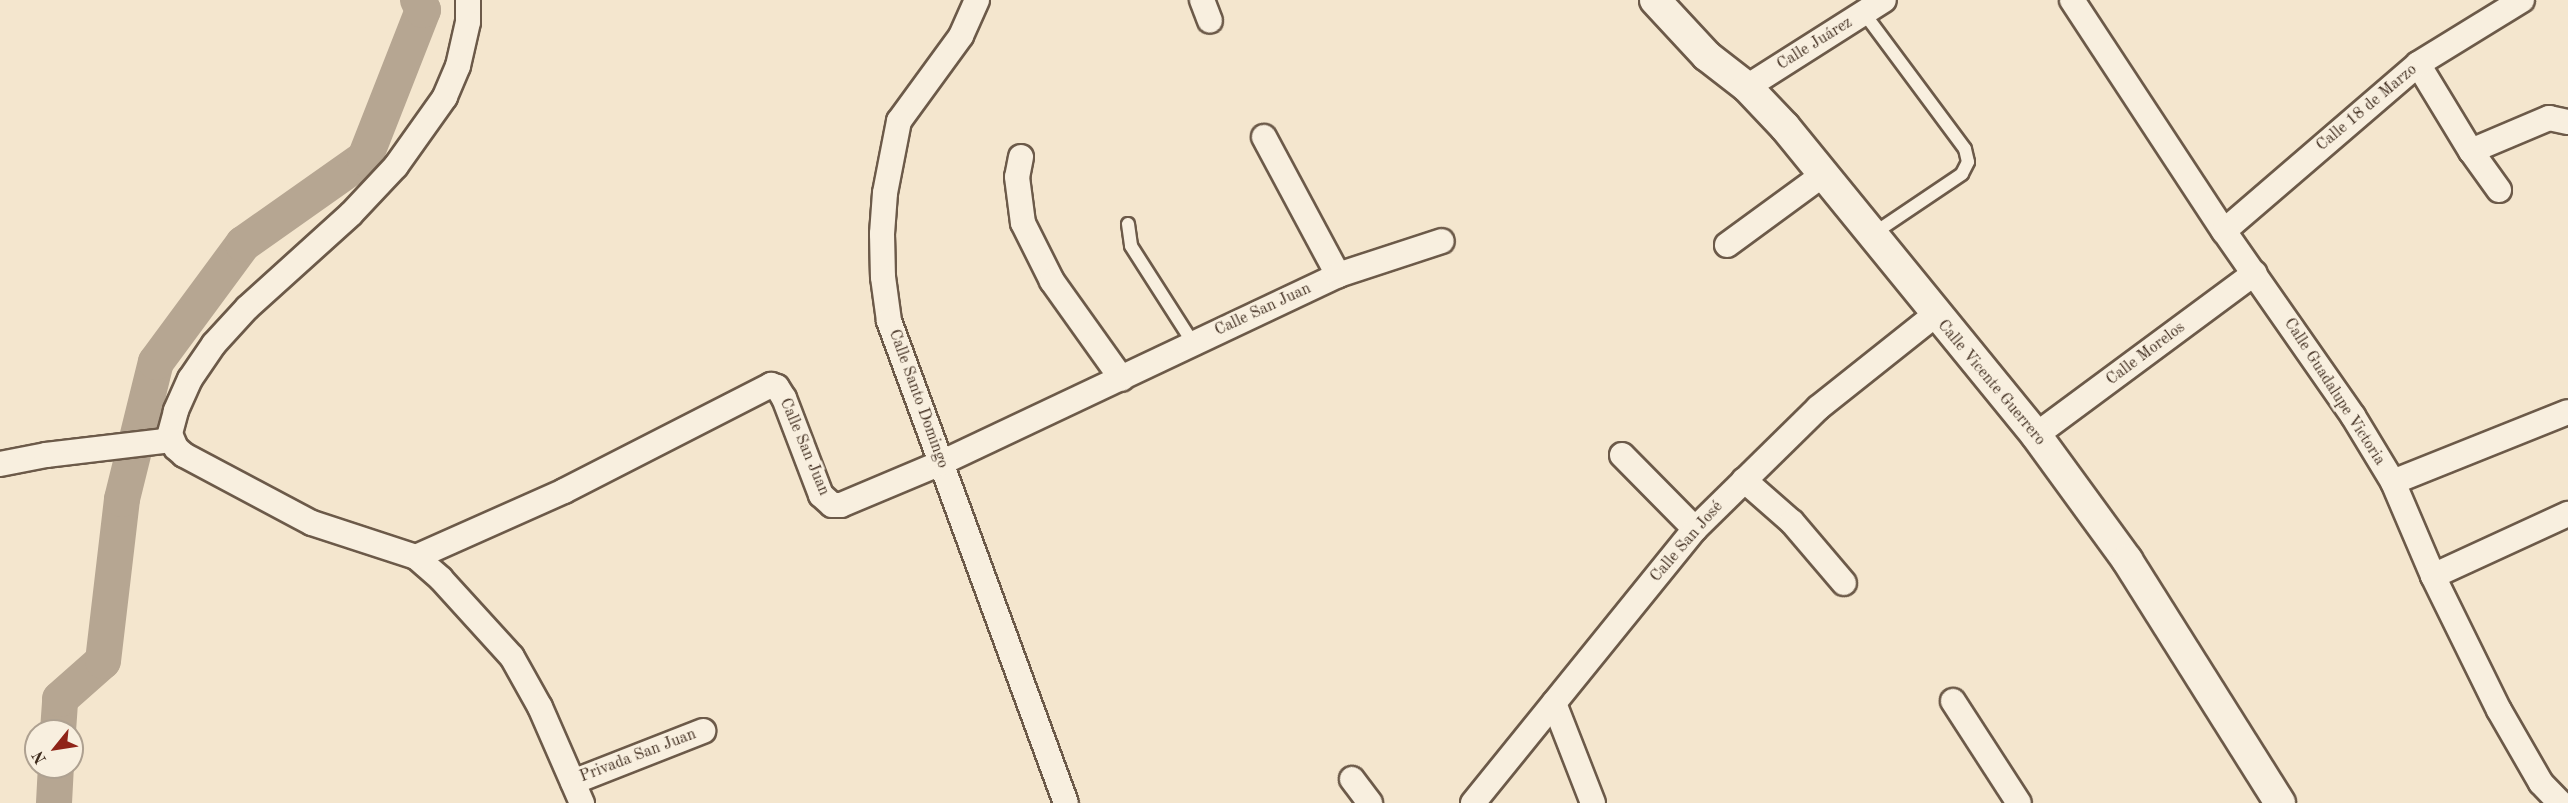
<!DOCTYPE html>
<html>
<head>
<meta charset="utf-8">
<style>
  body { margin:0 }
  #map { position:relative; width:2568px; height:803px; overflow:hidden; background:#f4e6ce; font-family:"Old Standard TT",serif }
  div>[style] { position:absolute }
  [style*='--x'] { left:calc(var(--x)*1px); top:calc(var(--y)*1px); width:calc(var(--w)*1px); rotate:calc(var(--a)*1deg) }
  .river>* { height:36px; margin:-18px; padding:0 18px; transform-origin:18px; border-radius:18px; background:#b6a692 }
  .roads { filter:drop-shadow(2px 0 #6c5a49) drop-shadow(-2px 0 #6c5a49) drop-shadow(0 2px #6c5a49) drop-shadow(0 -2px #6c5a49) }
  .service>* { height:12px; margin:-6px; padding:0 6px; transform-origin:6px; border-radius:6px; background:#f8efdf }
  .minor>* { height:24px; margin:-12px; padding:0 12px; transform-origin:12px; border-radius:12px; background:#f8efdf }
  .tertiary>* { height:30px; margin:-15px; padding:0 15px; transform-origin:15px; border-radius:15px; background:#f8efdf }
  span { translate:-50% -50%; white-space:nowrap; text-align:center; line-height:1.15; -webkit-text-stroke:5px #f8efdf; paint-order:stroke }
  .street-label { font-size:16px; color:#3e2b1d }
  .north { position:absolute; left:24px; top:719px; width:60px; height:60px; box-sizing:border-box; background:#f8efdf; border:2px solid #aea191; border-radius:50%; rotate:240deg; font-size:16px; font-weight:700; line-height:24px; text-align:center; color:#3e2b1d }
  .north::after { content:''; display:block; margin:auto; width:21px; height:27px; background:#8f2418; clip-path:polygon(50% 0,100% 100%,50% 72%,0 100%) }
</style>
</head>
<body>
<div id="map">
  <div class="river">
    <i style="--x:58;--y:731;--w:32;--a:-86"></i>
    <i style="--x:60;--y:699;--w:57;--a:-41.5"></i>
    <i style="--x:103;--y:661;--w:163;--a:-83.3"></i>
    <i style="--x:122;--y:499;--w:141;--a:-76.1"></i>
    <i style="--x:156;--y:362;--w:147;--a:-53.6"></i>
    <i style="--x:243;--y:244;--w:149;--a:-35.2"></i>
    <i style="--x:365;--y:158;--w:159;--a:-68.6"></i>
    <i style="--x:423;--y:10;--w:11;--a:-117"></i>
    <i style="--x:54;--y:803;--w:36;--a:-87"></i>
  </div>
  <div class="roads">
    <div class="service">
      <i style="--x:1864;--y:13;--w:169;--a:53.4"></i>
      <i style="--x:1965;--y:149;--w:13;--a:77"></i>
      <i style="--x:1968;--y:162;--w:13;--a:117"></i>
      <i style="--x:1962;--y:174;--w:107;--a:146"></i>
      <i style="--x:1128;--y:224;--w:22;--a:82"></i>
      <i style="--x:1131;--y:246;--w:115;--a:57.4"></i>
    </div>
    <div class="minor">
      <i style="--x:468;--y:0;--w:22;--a:90"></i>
      <i style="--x:468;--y:22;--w:45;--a:102.8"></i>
      <i style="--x:458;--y:66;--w:34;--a:113"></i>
      <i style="--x:445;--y:97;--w:85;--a:125.4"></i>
      <i style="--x:396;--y:166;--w:66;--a:133.2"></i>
      <i style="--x:351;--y:214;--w:140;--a:137.9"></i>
      <i style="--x:247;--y:308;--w:49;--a:132.5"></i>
      <i style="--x:214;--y:344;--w:42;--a:124.4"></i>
      <i style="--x:190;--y:379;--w:35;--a:114"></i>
      <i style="--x:176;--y:411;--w:24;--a:105"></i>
      <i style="--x:170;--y:434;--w:15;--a:67"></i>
      <i style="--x:176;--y:448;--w:11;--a:41"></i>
      <i style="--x:184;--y:455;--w:145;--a:28"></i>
      <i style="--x:312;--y:523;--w:109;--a:18.1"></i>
      <i style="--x:416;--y:557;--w:33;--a:41"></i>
      <i style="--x:441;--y:579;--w:105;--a:47.7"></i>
      <i style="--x:512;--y:657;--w:57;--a:60.8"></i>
      <i style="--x:540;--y:707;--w:105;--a:66.4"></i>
      <i style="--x:977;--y:0;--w:39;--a:114"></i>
      <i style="--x:961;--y:36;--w:105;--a:126.1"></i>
      <i style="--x:899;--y:121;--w:73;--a:101"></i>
      <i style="--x:885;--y:193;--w:41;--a:94.2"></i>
      <i style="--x:882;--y:234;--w:43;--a:88.7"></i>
      <i style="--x:883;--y:277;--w:44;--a:82.2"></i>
      <i style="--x:889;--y:321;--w:513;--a:69.84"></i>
      <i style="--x:1202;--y:0;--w:22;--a:69"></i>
      <i style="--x:2072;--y:0;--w:277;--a:56.7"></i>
      <i style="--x:2224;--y:231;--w:226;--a:55.1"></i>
      <i style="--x:2353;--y:416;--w:77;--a:58.8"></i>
      <i style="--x:2393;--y:482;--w:102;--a:66.9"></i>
      <i style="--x:2433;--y:576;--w:149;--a:63.8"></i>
      <i style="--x:2499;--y:710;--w:84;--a:60.1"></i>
      <i style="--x:2541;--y:783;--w:28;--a:46"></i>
      <i style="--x:2418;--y:64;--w:102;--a:58.7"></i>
      <i style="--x:2471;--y:151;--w:48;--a:54.3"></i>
      <i style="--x:1747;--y:87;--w:162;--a:-32.4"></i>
      <i style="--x:1264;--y:137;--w:157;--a:61.8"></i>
      <i style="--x:2471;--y:151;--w:85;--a:-22.9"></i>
      <i style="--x:2549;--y:118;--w:19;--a:12"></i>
      <i style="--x:1021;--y:157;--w:20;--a:101"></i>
      <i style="--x:1017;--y:177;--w:46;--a:82.6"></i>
      <i style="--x:1023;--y:223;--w:65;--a:63.4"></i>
      <i style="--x:1052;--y:281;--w:120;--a:54.5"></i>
      <i style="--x:2224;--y:231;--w:256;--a:-40.7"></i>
      <i style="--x:2418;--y:64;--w:122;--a:-31.6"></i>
      <i style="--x:1727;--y:245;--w:120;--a:-36.2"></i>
      <i style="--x:2036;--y:435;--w:272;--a:-36.5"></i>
      <i style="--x:1622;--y:455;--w:104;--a:45.4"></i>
      <i style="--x:0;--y:464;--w:47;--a:-11.1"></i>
      <i style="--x:46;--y:455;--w:126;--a:-6.8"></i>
      <i style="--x:1744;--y:480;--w:64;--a:41.2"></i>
      <i style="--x:1792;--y:522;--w:80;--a:49.6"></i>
      <i style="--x:2393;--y:482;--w:188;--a:-21.8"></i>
      <i style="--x:416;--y:557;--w:162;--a:-24"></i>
      <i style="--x:564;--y:491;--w:233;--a:-27.1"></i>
      <i style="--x:771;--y:385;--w:6;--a:18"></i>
      <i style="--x:777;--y:387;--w:13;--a:58"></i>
      <i style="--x:784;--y:398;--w:104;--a:69.1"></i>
      <i style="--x:821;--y:495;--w:15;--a:42"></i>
      <i style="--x:832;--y:505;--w:9;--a:0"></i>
      <i style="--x:841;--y:505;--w:108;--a:-22.8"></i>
      <i style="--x:941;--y:463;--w:439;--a:-25.3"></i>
      <i style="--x:1338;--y:275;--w:109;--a:-18.1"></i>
      <i style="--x:2433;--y:576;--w:149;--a:-24.7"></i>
      <i style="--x:1953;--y:701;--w:121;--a:57.1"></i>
      <i style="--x:1554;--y:703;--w:107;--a:68.7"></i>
      <i style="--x:1352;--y:779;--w:30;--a:53"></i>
      <i style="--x:573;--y:782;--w:140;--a:-21.4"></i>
      <i style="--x:1473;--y:803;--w:353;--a:-51"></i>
      <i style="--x:1695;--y:529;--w:173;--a:-44.5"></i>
      <i style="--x:1818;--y:408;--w:149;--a:-38.5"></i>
    </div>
    <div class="tertiary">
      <i style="--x:1655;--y:0;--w:76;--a:47.1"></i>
      <i style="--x:1707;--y:56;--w:51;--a:37.8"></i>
      <i style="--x:1747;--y:87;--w:55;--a:46.5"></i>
      <i style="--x:1785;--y:127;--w:397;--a:50.8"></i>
      <i style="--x:2036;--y:435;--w:155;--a:53.9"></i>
      <i style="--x:2127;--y:560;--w:287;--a:57.8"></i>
    </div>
  </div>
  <div class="street-label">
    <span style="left:1815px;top:44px;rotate:-32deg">Calle Juárez</span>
    <span style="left:2367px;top:108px;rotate:-40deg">Calle 18 de Marzo</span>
    <span style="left:1263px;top:310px;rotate:-25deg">Calle San Juan</span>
    <span style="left:2146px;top:354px;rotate:-37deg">Calle Morelos</span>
    <span style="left:1991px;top:383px;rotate:50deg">Calle Vicente Guerrero</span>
    <span style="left:2334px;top:392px;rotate:57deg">Calle Guadalupe Victoria</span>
    <span style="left:918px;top:399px;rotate:70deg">Calle Santo Domingo</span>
    <span style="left:804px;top:447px;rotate:67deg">Calle San Juan</span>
    <span style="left:1687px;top:542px;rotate:-49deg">Calle San José</span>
    <span style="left:638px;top:756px;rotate:-21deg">Privada San Juan</span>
  </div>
  <div class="north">N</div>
</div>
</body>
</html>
